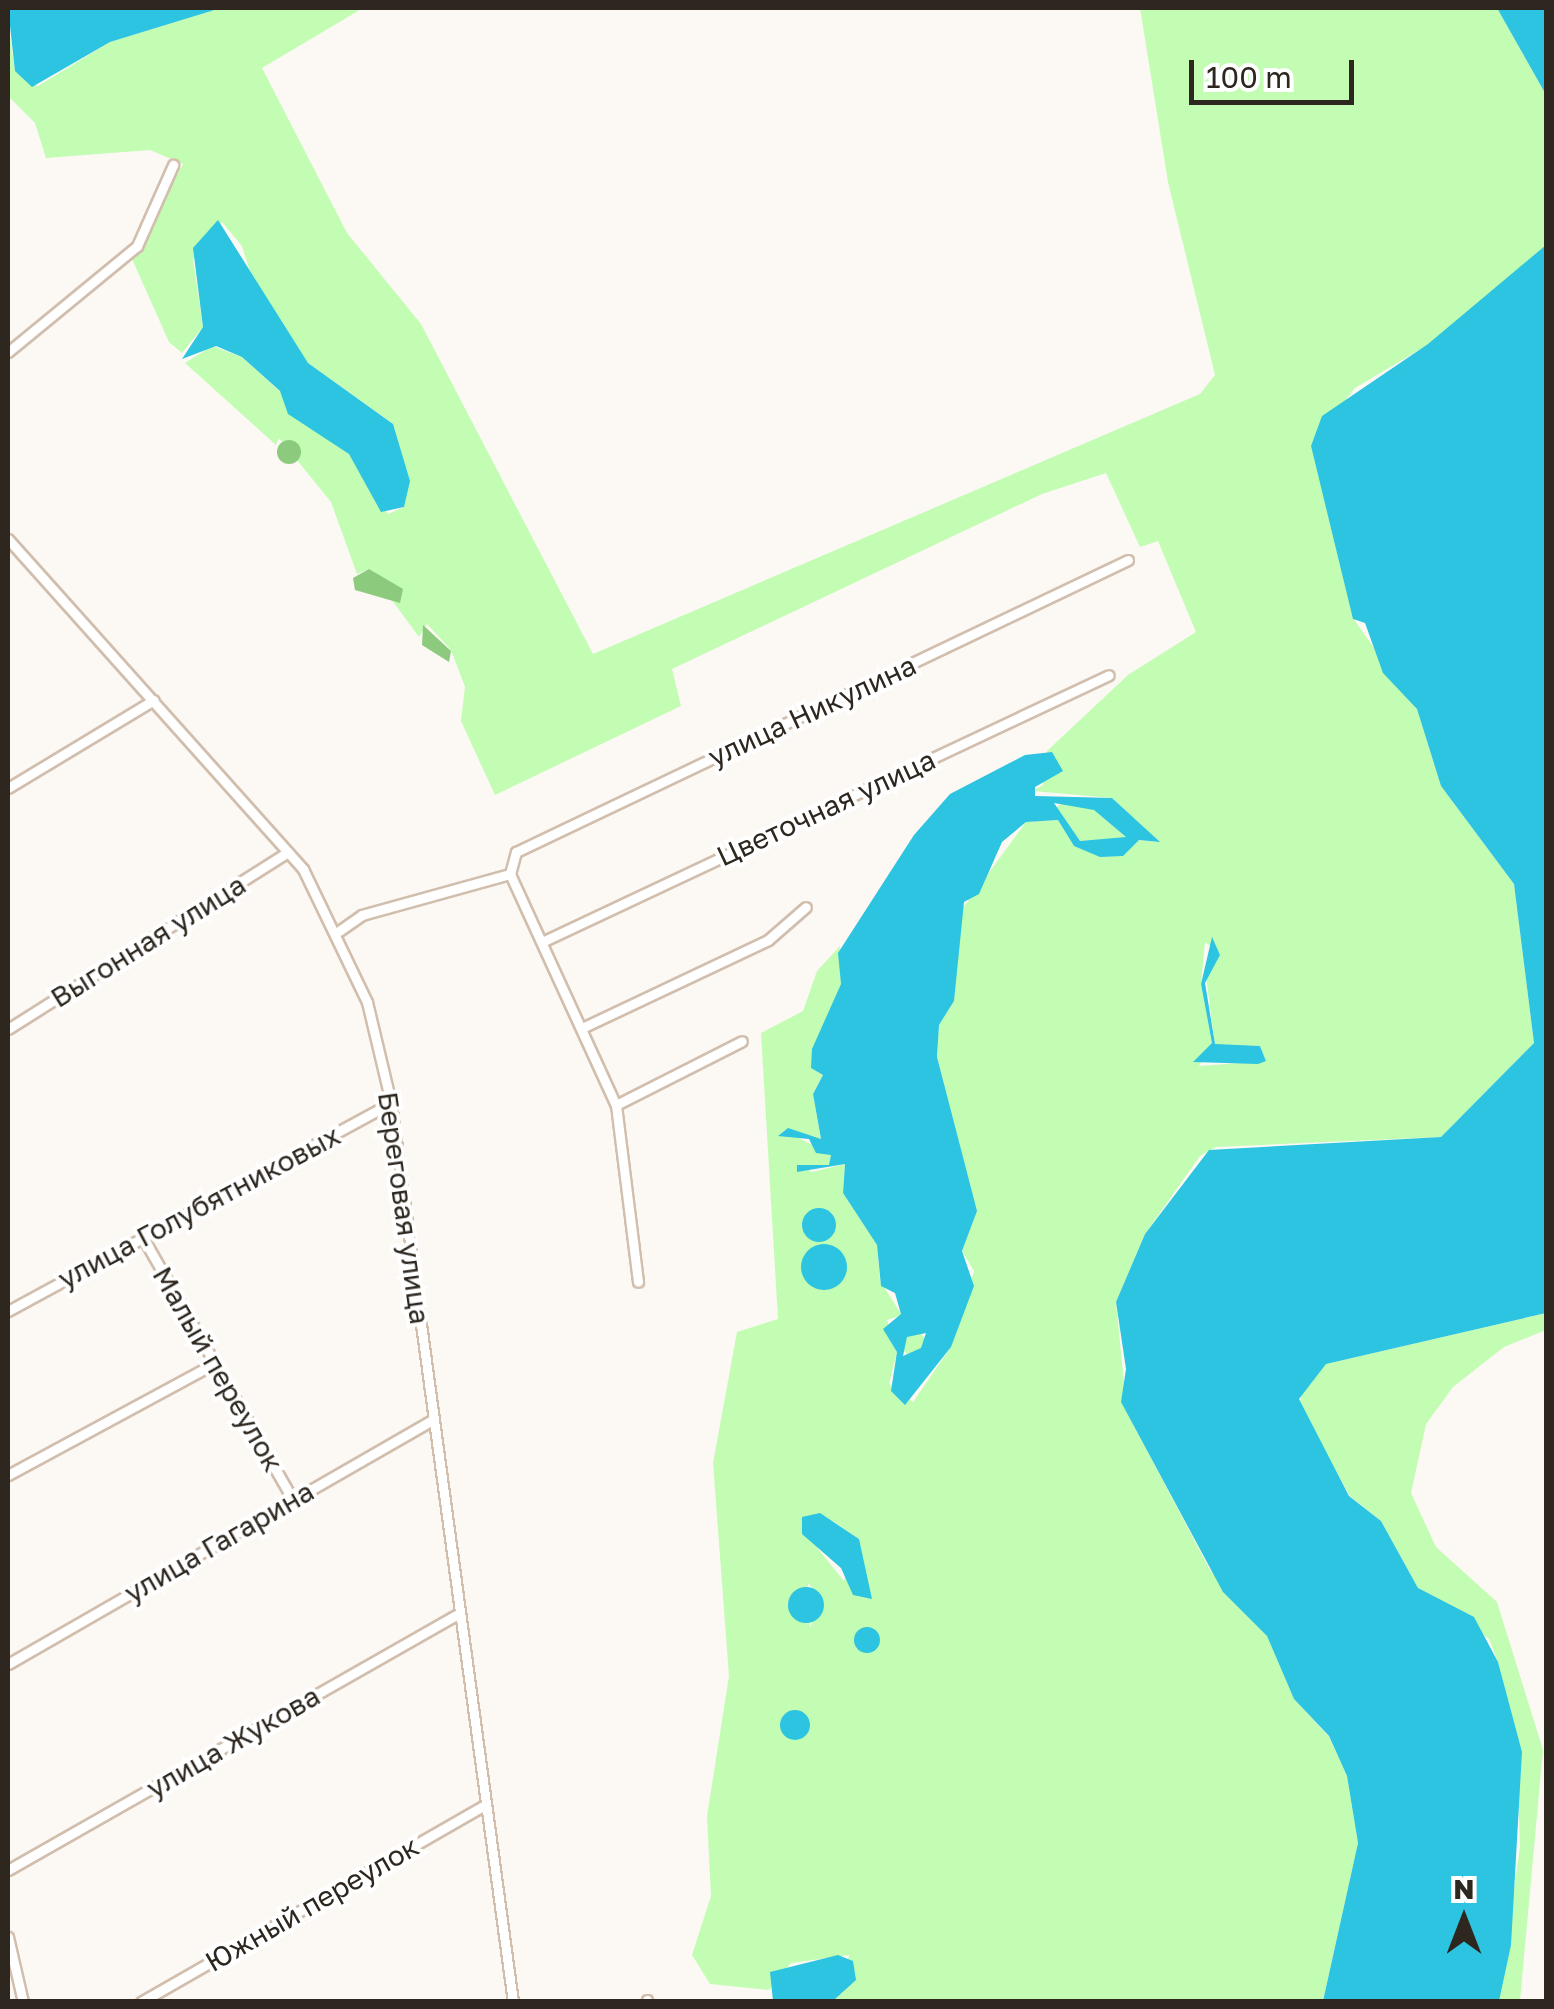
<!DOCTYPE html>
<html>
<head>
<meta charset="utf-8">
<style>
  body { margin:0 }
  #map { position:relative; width:1554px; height:2009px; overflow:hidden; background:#fcf8f4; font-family:"Golos Text",sans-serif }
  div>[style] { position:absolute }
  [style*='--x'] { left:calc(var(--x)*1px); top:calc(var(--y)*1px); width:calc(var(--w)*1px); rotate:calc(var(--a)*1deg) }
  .green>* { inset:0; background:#c3fdb4 }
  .round { border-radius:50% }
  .forest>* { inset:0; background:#8cca7d }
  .water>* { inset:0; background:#2cc4e0 }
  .roads { filter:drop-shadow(2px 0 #d1bead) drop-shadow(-2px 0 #d1bead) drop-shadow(0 2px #d1bead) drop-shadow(0 -2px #d1bead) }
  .minor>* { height:9px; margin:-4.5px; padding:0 4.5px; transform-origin:4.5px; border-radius:4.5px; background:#fff }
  span { translate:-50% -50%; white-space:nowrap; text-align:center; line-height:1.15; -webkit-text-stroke:8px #fff; paint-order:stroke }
  .street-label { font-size:28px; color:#2e2720 }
  .frame { position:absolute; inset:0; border:10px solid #2e2720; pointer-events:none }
  .north { position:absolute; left:1414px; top:1869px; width:100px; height:100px; -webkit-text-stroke:8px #fff; paint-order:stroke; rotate:0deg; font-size:28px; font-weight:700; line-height:40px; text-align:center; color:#2e2720 }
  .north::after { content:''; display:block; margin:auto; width:35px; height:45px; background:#2e2720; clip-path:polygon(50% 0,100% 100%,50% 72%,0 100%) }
  .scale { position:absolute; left:1189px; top:60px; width:165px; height:45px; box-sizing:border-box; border:5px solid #2e2720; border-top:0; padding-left:12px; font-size:30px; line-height:35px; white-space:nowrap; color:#2e2720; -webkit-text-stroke:8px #fff; paint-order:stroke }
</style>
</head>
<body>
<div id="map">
  <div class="green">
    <i style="clip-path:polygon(evenodd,221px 8px,363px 8px,262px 68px,347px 233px,421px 324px,593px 654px,1200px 394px,1215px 375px,1168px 182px,1140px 8px,1497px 8px,1545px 93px,1546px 247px,1429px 344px,1355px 388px,1311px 445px,1353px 618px,1417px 709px,1441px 786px,1514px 884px,1534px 1043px,1441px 1137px,1216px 1147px,1200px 1156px,1145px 1234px,1116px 1302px,1127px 1413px,1210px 1570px,1267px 1636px,1294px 1699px,1329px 1737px,1347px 1776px,1358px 1843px,1323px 2001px,828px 2001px,843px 1992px,849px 1955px,791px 1963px,769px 1990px,710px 1984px,692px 1955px,711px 1896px,707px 1816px,729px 1676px,713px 1463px,737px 1332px,778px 1319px,761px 1033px,803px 1011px,817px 971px,840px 946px,841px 984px,811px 1068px,823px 1075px,813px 1093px,821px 1140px,782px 1130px,831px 1154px,830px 1165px,804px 1167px,812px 1172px,845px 1164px,843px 1193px,877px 1245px,880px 1281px,902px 1315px,887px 1320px,897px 1352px,889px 1384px,913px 1402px,951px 1347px,974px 1271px,962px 1251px,976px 1211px,937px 1057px,939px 1025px,954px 1001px,960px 912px,1026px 822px,1058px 820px,1074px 846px,1109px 857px,1139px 840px,1159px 842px,1112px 798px,1033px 791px,1043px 785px,1047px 751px,1128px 675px,1196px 632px,1158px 541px,1140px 547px,1106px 473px,1042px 494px,672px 669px,681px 706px,495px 795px,461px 721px,465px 687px,451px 650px,427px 624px,419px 637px,369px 569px,357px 574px,331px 502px,279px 438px,276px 445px,185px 363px,212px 346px,242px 357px,349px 454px,388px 514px,404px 507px,392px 423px,308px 363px,257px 294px,242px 246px,222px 222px,193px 259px,203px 327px,182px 353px,169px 342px,132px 259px,183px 164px,150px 150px,46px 158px,35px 123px,8px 96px,8px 22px,15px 71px,38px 86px,110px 42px,221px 8px,1205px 942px,1220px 954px,1205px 969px,1215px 1045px,1260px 1046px,1266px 1061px,1199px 1066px,1212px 1043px,1201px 984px,1205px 942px,221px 8px,833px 1521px,859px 1539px,844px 1581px,810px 1539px,833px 1521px,221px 8px,808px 1583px,821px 1597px,810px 1628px,808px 1583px)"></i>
    <i style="clip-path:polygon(1065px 801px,1094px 810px,1127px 838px,1080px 841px,1052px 810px)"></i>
    <i style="clip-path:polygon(1546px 1313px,1546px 1330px,1504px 1347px,1453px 1387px,1426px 1424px,1411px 1493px,1436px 1547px,1497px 1602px,1543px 1750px,1520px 2001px,1499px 2001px,1520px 1846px,1516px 1733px,1498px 1662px,1489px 1639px,1418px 1588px,1381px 1521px,1350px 1496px,1299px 1405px,1306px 1379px,1326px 1364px)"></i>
    <i class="round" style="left:902px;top:1332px;width:24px;height:24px"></i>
  </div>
  <div class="forest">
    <i class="round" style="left:277px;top:440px;width:24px;height:24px"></i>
    <i style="clip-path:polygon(369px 569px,403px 589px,400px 603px,355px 590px,353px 578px)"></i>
    <i style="clip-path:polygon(423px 625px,451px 651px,449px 662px,422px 645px)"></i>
  </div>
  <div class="water">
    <i style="clip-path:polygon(8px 8px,221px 8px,110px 42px,32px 87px,15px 71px)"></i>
    <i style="clip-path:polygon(1497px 8px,1546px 8px,1546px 97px,1545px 93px)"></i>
    <i style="clip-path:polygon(218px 220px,308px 363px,393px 424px,410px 481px,404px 507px,381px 512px,349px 454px,288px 414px,280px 391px,242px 357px,216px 346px,182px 359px,203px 327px,193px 248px)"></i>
    <i style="clip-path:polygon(1546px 245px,1546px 1313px,1326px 1364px,1299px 1399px,1349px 1496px,1381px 1521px,1418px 1588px,1474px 1617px,1498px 1662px,1522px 1752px,1511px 1945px,1499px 2001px,1323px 2001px,1358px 1843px,1347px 1776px,1329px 1736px,1294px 1699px,1267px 1636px,1223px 1592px,1121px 1402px,1126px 1369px,1116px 1302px,1145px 1234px,1209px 1150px,1441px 1137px,1534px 1043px,1514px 884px,1441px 786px,1417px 709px,1383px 673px,1365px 623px,1353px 619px,1311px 446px,1322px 416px,1428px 344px)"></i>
    <i style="clip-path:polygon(evenodd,1052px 752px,1063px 771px,1035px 787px,1035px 796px,1112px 798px,1160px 842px,1139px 840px,1123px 856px,1100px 857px,1074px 846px,1058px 820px,1026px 822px,1002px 842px,979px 894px,964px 902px,954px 1001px,939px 1025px,937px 1057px,977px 1211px,962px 1251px,974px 1286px,951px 1347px,905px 1405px,891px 1391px,897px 1352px,883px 1329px,901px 1314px,895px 1293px,881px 1286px,877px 1245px,843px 1193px,845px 1164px,797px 1172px,797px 1165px,829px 1165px,831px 1155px,816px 1153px,809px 1139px,778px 1136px,788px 1128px,821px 1139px,813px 1094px,823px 1075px,811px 1068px,812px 1049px,841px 984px,838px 953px,914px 835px,950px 794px,1025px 755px,1052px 752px,1054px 803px,1094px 810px,1126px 837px,1080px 841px,1054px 803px,1052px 752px,926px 1333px,921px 1348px,903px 1356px,907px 1337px,926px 1333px)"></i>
    <i style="clip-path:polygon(1212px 937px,1220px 955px,1205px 983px,1215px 1044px,1260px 1046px,1266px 1061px,1258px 1064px,1193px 1062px,1212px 1043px,1201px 984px)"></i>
    <i class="round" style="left:802px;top:1208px;width:34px;height:34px"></i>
    <i class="round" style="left:801px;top:1244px;width:46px;height:46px"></i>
    <i style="clip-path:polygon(820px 1513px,859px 1539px,872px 1599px,853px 1595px,841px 1568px,802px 1534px,802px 1517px)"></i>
    <i class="round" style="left:788px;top:1587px;width:36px;height:36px"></i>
    <i class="round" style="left:854px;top:1627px;width:26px;height:26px"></i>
    <i class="round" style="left:780px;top:1710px;width:30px;height:30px"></i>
    <i style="clip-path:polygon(838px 1955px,853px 1961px,856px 1980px,835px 1999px,773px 2001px,770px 1972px)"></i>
  </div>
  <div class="roads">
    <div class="minor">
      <i style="--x:8;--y:352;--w:167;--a:-39.4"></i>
      <i style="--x:137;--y:246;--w:89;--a:-66"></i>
      <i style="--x:8;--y:539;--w:443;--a:48.2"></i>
      <i style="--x:303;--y:869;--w:148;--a:64.3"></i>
      <i style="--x:367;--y:1002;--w:104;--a:76.6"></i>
      <i style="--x:391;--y:1103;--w:907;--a:82.27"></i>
      <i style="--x:8;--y:788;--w:170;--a:-31.1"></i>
      <i style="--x:510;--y:874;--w:23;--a:-75"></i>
      <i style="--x:516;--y:852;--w:678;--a:-25.51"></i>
      <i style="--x:510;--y:874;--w:254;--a:65.4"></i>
      <i style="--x:616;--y:1105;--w:178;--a:82.9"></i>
      <i style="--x:339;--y:931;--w:28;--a:-35"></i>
      <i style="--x:362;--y:915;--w:154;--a:-15.5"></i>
      <i style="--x:544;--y:941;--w:624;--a:-25.21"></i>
      <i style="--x:584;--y:1027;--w:204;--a:-25.3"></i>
      <i style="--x:768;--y:940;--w:50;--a:-41"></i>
      <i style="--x:8;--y:1029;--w:331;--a:-32.3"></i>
      <i style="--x:616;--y:1105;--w:141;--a:-26.9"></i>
      <i style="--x:143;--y:1238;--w:302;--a:60.2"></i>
      <i style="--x:8;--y:1311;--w:436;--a:-28.5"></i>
      <i style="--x:8;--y:1475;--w:233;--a:-28.4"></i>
      <i style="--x:8;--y:1664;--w:488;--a:-29.9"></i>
      <i style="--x:8;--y:1870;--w:518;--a:-29.64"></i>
      <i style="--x:8;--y:1937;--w:67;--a:77"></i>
      <i style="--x:647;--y:2000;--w:2;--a:90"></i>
      <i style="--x:141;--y:2002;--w:394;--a:-29.8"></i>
    </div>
  </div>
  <div class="street-label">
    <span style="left:812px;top:711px;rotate:-25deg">улица Никулина</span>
    <span style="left:826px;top:808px;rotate:-25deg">Цветочная улица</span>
    <span style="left:148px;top:941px;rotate:-32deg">Выгонная улица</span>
    <span style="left:199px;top:1207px;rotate:-28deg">улица Голубятниковых</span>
    <span style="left:404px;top:1208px;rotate:82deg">Береговая улица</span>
    <span style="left:218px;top:1369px;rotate:60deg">Малый переулок</span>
    <span style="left:219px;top:1542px;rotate:-30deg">улица Гагарина</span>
    <span style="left:233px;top:1742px;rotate:-30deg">улица Жукова</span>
    <span style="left:312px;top:1904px;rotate:-30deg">Южный переулок</span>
  </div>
  <div class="frame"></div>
  <div class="north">N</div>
  <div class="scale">100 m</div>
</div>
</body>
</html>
